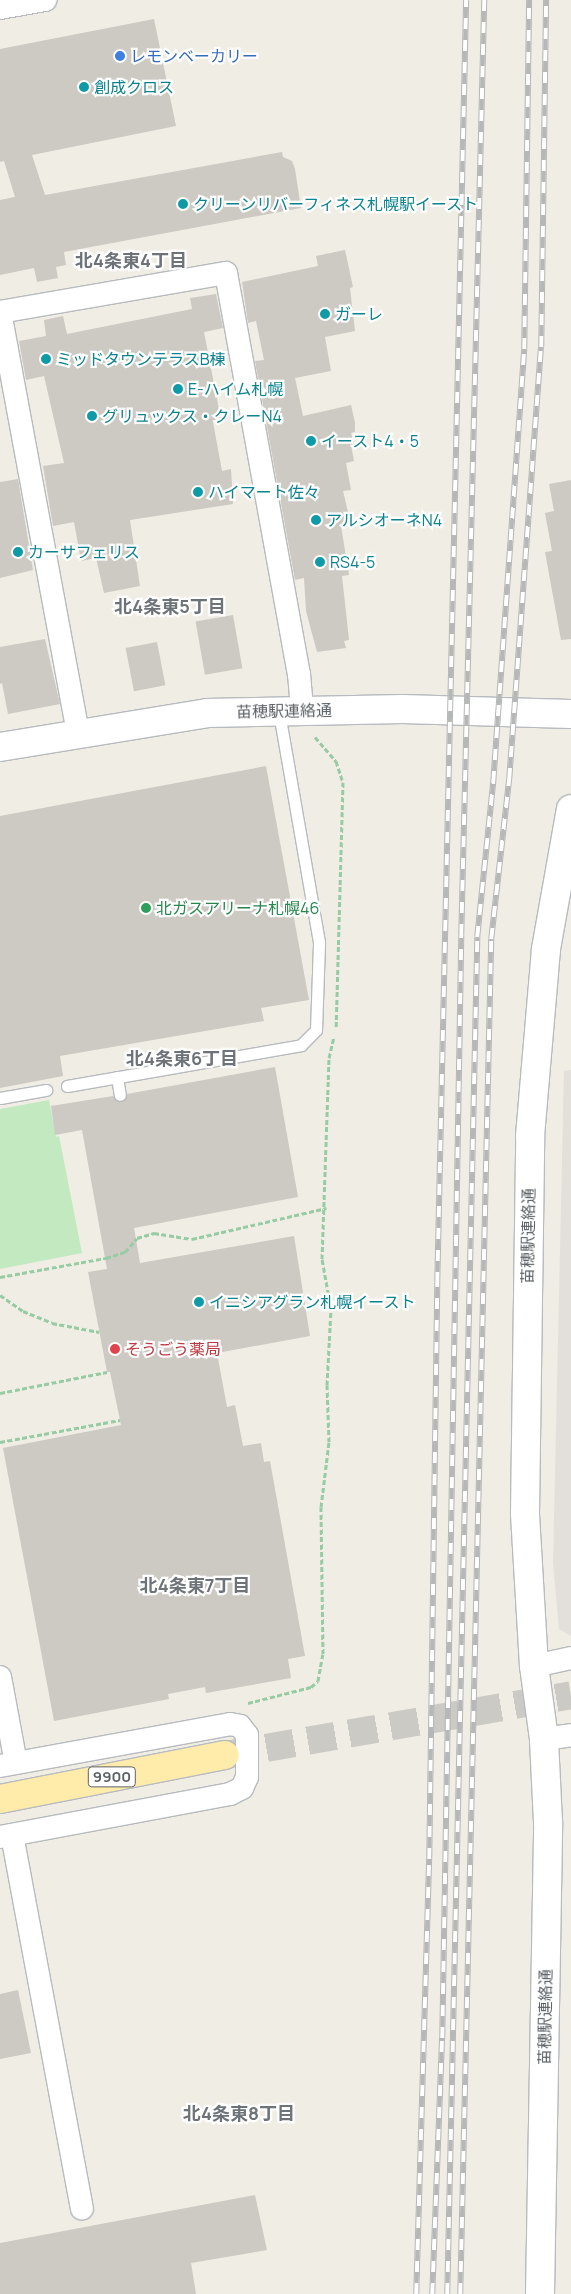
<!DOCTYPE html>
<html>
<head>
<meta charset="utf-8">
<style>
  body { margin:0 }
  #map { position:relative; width:571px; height:2294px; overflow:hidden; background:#f0ede4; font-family:Manrope,"Noto Sans JP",sans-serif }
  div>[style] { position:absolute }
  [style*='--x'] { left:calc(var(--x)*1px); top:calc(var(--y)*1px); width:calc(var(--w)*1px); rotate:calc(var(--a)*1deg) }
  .industrial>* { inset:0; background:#e3e0dc }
  .green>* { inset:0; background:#c2e9bf }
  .building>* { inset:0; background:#cdc9c3; transform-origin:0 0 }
  .primary-tunnel>* { height:28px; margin-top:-14px; transform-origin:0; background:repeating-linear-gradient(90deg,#cbcac4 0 28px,transparent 0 42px) }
  .path>* { height:3px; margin-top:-1.5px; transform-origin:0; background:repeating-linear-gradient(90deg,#97cba3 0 5px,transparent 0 7.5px) }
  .roads { filter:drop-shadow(1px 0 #b7bbbf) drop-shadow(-1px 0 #b7bbbf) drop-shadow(0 1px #b7bbbf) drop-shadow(0 -1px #b7bbbf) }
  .service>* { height:11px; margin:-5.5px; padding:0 5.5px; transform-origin:5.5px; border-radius:5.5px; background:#fff }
  .minor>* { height:22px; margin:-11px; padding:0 11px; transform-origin:11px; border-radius:11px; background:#fff }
  .tertiary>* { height:28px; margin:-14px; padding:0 14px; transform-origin:14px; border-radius:14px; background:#fff }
  .primary>* { height:28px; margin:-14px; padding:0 14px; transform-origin:14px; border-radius:14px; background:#ffecaa }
  .rail>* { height:5.5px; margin-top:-2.75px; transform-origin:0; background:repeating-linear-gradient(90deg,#fff 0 11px,#b6b7b7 0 22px); box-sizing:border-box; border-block:1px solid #b6b7b7 }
  .dots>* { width:14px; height:14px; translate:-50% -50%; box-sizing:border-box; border:2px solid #fff; border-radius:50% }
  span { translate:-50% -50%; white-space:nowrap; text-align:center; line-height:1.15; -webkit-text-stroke:4.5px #fff; paint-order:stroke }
  .shield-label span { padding:1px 4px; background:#fff; border:1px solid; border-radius:4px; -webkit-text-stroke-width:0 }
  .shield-label { font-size:15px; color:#5c6166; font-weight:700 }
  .shop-label { font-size:16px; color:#366cbe }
  .left { translate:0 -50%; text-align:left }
  .culture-label { font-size:16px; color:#0d838f }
  .street-label { font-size:16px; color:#5c6166 }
  .leisure-label { font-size:16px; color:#27864d }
  .health-label { font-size:16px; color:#be3a42 }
  .neighbourhood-label { font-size:18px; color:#6d7378; font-weight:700 }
</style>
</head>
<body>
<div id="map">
  <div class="industrial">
    <i style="clip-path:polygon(571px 1070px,571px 1636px,559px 1629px,553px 1563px,564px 1071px)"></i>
  </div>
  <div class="green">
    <i style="clip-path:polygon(49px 1100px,56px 1137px,59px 1136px,82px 1253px,0 1269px,0 1109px)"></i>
  </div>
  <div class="building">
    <i style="clip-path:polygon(154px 19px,176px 126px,32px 155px,45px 195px,282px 152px,283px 157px,292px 161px,295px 169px,301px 208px,64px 252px,66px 265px,56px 267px,58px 278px,37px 282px,34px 268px,0 275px,0 200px,15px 197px,4px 161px,0 162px,0 49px)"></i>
    <i style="clip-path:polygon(345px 250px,353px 287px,350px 288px,355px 331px,325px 337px,331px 371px,295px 378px,303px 416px,351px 405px,355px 423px,355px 432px,351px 433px,354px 444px,351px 445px,354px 461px,346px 463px,351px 490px,343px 491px,351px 525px,341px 526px,349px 575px,342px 576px,349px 640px,344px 641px,346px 648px,317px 652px,306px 611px,304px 578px,295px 580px,255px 361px,264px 360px,256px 321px,248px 323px,242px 282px,318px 266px,316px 256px)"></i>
    <i style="clip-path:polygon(216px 294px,223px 328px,204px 332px,221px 420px,213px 422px,222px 471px,231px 469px,233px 504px,130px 520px,140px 586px,104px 593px,96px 558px,81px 561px,74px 522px,53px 526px,43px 466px,64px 463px,44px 376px,26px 380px,19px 341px,46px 336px,44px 320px,63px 316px,67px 334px,192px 309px,190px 298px)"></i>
    <i style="clip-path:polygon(18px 479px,33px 570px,0 578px,0 482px)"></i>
    <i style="clip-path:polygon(571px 480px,571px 639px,561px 640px,545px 552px,552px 551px,545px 513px,554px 511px,549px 484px)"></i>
    <i style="left:233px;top:615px;width:54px;height:38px;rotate:80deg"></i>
    <i style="clip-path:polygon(45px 639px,60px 704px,8px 714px,2px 683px,0 684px,0 647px)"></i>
    <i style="left:157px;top:642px;width:44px;height:32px;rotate:79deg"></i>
    <i style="clip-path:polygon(266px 766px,309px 1000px,261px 1008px,264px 1021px,60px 1056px,63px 1076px,0 1088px,0 816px)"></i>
    <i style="clip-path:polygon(275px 1067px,298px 1197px,134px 1228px,140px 1263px,294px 1236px,310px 1336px,217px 1353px,227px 1407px,235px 1405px,243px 1446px,261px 1443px,264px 1462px,270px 1461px,305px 1656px,288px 1659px,291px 1678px,206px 1693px,205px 1687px,168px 1694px,169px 1699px,54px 1721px,3px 1448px,121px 1425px,110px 1372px,107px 1372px,88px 1272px,107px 1269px,82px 1130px,55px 1135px,51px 1106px,113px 1096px,122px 1102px,127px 1094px)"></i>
    <i style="clip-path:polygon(18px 1990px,31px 2053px,0 2059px,0 1994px)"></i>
    <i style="clip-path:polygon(255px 2195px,267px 2250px,191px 2263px,196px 2294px,0 2294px,0 2243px)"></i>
  </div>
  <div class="primary-tunnel">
    <i style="--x:225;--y:1755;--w:351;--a:-9.8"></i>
  </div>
  <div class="path">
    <i style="--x:315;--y:737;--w:32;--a:49"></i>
    <i style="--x:336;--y:761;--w:22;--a:72"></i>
    <i style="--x:343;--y:782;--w:247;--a:91.6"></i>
    <i style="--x:0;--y:1277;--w:108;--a:-10.2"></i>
    <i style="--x:106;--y:1258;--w:20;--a:-18"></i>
    <i style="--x:125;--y:1252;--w:18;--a:-49"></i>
    <i style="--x:137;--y:1238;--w:18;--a:-16"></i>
    <i style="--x:154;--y:1233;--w:38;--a:9"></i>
    <i style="--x:192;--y:1239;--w:138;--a:-13"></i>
    <i style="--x:0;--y:1295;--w:28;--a:35"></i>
    <i style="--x:23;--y:1311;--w:31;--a:22"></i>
    <i style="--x:52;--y:1323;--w:48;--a:10.8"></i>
    <i style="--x:0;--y:1393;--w:109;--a:-11.1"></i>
    <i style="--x:0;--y:1442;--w:122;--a:-10.4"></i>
    <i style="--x:248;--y:1703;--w:65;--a:-14.3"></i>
    <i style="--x:311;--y:1687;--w:9;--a:-41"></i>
    <i style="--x:318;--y:1681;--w:27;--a:-80"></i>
    <i style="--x:323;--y:1654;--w:147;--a:-90.8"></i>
    <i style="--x:321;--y:1507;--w:65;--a:-83"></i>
    <i style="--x:329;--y:1442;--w:57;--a:-92"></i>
    <i style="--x:327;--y:1385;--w:76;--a:-87"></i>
    <i style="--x:331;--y:1309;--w:51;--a:-100.2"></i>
    <i style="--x:322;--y:1259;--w:201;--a:-88"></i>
    <i style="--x:329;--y:1058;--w:22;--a:-77"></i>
  </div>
  <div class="roads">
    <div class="service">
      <i style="--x:117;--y:1077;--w:18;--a:81"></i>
      <i style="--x:67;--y:1086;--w:238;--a:-9.9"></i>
      <i style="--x:301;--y:1045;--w:21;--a:-45"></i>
      <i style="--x:316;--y:1030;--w:88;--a:-88"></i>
      <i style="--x:319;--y:942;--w:233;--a:-99.9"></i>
      <i style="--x:0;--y:1098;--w:47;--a:-9.9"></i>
    </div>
    <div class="minor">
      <i style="--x:0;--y:8;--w:46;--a:-10.1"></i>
      <i style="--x:0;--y:312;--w:229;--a:-9.8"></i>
      <i style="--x:226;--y:273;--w:408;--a:79.7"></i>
      <i style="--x:299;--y:674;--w:36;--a:85"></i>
      <i style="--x:0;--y:312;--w:427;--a:79.5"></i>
      <i style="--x:534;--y:1666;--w:38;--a:-12"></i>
      <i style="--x:0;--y:1677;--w:87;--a:79.5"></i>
      <i style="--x:544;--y:1739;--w:27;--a:-8"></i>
      <i style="--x:0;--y:1766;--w:234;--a:-10.3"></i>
      <i style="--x:230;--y:1724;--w:10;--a:11"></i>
      <i style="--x:240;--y:1726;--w:11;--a:52"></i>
      <i style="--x:247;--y:1735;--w:42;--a:90"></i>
      <i style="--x:247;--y:1777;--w:12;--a:114"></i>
      <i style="--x:242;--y:1788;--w:13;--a:153"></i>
      <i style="--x:230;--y:1794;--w:234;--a:169.4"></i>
      <i style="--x:12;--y:1835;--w:380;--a:79.4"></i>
    </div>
    <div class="tertiary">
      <i style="--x:0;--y:747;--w:210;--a:-9.3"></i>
      <i style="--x:207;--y:713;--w:196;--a:-1.2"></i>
      <i style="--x:403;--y:709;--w:168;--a:1.7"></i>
      <i style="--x:540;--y:2294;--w:472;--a:-89"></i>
      <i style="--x:548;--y:1822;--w:83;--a:-92.8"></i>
      <i style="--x:544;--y:1739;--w:74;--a:-97.8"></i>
      <i style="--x:534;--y:1666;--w:153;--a:-93.4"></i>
      <i style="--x:525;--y:1513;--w:377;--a:-89.2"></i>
      <i style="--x:530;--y:1136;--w:188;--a:-85.1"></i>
      <i style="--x:546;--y:949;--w:142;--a:-79.9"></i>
    </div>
    <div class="primary">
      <i style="--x:0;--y:1799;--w:229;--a:-11.1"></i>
    </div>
  </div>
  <div class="rail">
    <i style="--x:416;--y:2294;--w:435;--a:-88.3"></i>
    <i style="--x:429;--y:1859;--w:576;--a:-89.2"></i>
    <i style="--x:437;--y:1283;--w:1283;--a:-88.71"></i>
    <i style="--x:432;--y:2294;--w:256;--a:-87.8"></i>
    <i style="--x:442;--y:2038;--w:1103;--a:-89.01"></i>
    <i style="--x:461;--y:935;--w:935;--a:-88.59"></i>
    <i style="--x:447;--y:2294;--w:1357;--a:-88.73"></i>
    <i style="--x:477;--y:937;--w:156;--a:-84.1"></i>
    <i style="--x:493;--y:782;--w:434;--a:-85.9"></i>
    <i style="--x:524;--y:349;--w:349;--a:-89.2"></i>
    <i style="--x:460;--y:2294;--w:1355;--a:-88.69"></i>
    <i style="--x:491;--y:939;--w:161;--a:-83.6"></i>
    <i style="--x:509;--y:779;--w:433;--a:-85.8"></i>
    <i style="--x:541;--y:347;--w:347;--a:-89.2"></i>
  </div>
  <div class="dots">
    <i style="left:120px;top:56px;background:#3f7fe0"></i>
    <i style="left:84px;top:87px;background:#0f9aa8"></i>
    <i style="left:183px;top:204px;background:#0f9aa8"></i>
    <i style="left:325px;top:314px;background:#0f9aa8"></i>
    <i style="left:46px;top:359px;background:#0f9aa8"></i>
    <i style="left:178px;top:389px;background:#0f9aa8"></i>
    <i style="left:92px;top:416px;background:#0f9aa8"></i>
    <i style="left:311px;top:441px;background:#0f9aa8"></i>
    <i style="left:198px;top:492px;background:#0f9aa8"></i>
    <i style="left:316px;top:520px;background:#0f9aa8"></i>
    <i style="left:18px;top:552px;background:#0f9aa8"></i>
    <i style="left:320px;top:562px;background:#0f9aa8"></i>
    <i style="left:146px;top:908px;background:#2e9e5b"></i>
    <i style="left:199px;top:1302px;background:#0f9aa8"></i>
    <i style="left:115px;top:1349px;background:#e0444e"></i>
  </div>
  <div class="shield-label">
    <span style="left:112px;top:1777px">9900</span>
  </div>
  <div class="shop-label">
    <span class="left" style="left:130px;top:56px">レモンベーカリー</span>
  </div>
  <div class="culture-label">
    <span class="left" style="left:94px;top:87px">創成クロス</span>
    <span class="left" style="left:193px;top:204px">クリーンリバーフィネス札幌駅イースト</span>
    <span class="left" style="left:335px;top:314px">ガーレ</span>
    <span class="left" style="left:56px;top:359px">ミッドタウンテラスB棟</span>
    <span class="left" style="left:188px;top:389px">E-ハイム札幌</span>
    <span class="left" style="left:102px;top:416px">グリュックス・クレーN4</span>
    <span class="left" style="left:321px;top:441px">イースト4・5</span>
    <span class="left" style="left:208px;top:492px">ハイマート佐々</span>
    <span class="left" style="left:326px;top:520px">アルシオーネN4</span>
    <span class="left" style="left:28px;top:552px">カーサフェリス</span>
    <span class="left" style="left:330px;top:562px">RS4-5</span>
    <span class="left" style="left:209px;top:1302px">イニシアグラン札幌イースト</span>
  </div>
  <div class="street-label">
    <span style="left:284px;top:711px;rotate:-1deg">苗穂駅連絡通</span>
    <span style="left:528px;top:1236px;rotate:-89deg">苗穂駅連絡通</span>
    <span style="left:545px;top:2017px;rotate:-89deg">苗穂駅連絡通</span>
  </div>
  <div class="leisure-label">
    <span class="left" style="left:156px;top:908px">北ガスアリーナ札幌46</span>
  </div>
  <div class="health-label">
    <span class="left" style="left:125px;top:1349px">そうごう薬局</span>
  </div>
  <div class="neighbourhood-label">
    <span style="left:131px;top:260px">北4条東4丁目</span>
    <span style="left:170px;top:606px">北4条東5丁目</span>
    <span style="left:182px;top:1058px">北4条東6丁目</span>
    <span style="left:195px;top:1585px">北4条東7丁目</span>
    <span style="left:239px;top:2113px">北4条東8丁目</span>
  </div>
</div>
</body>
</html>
